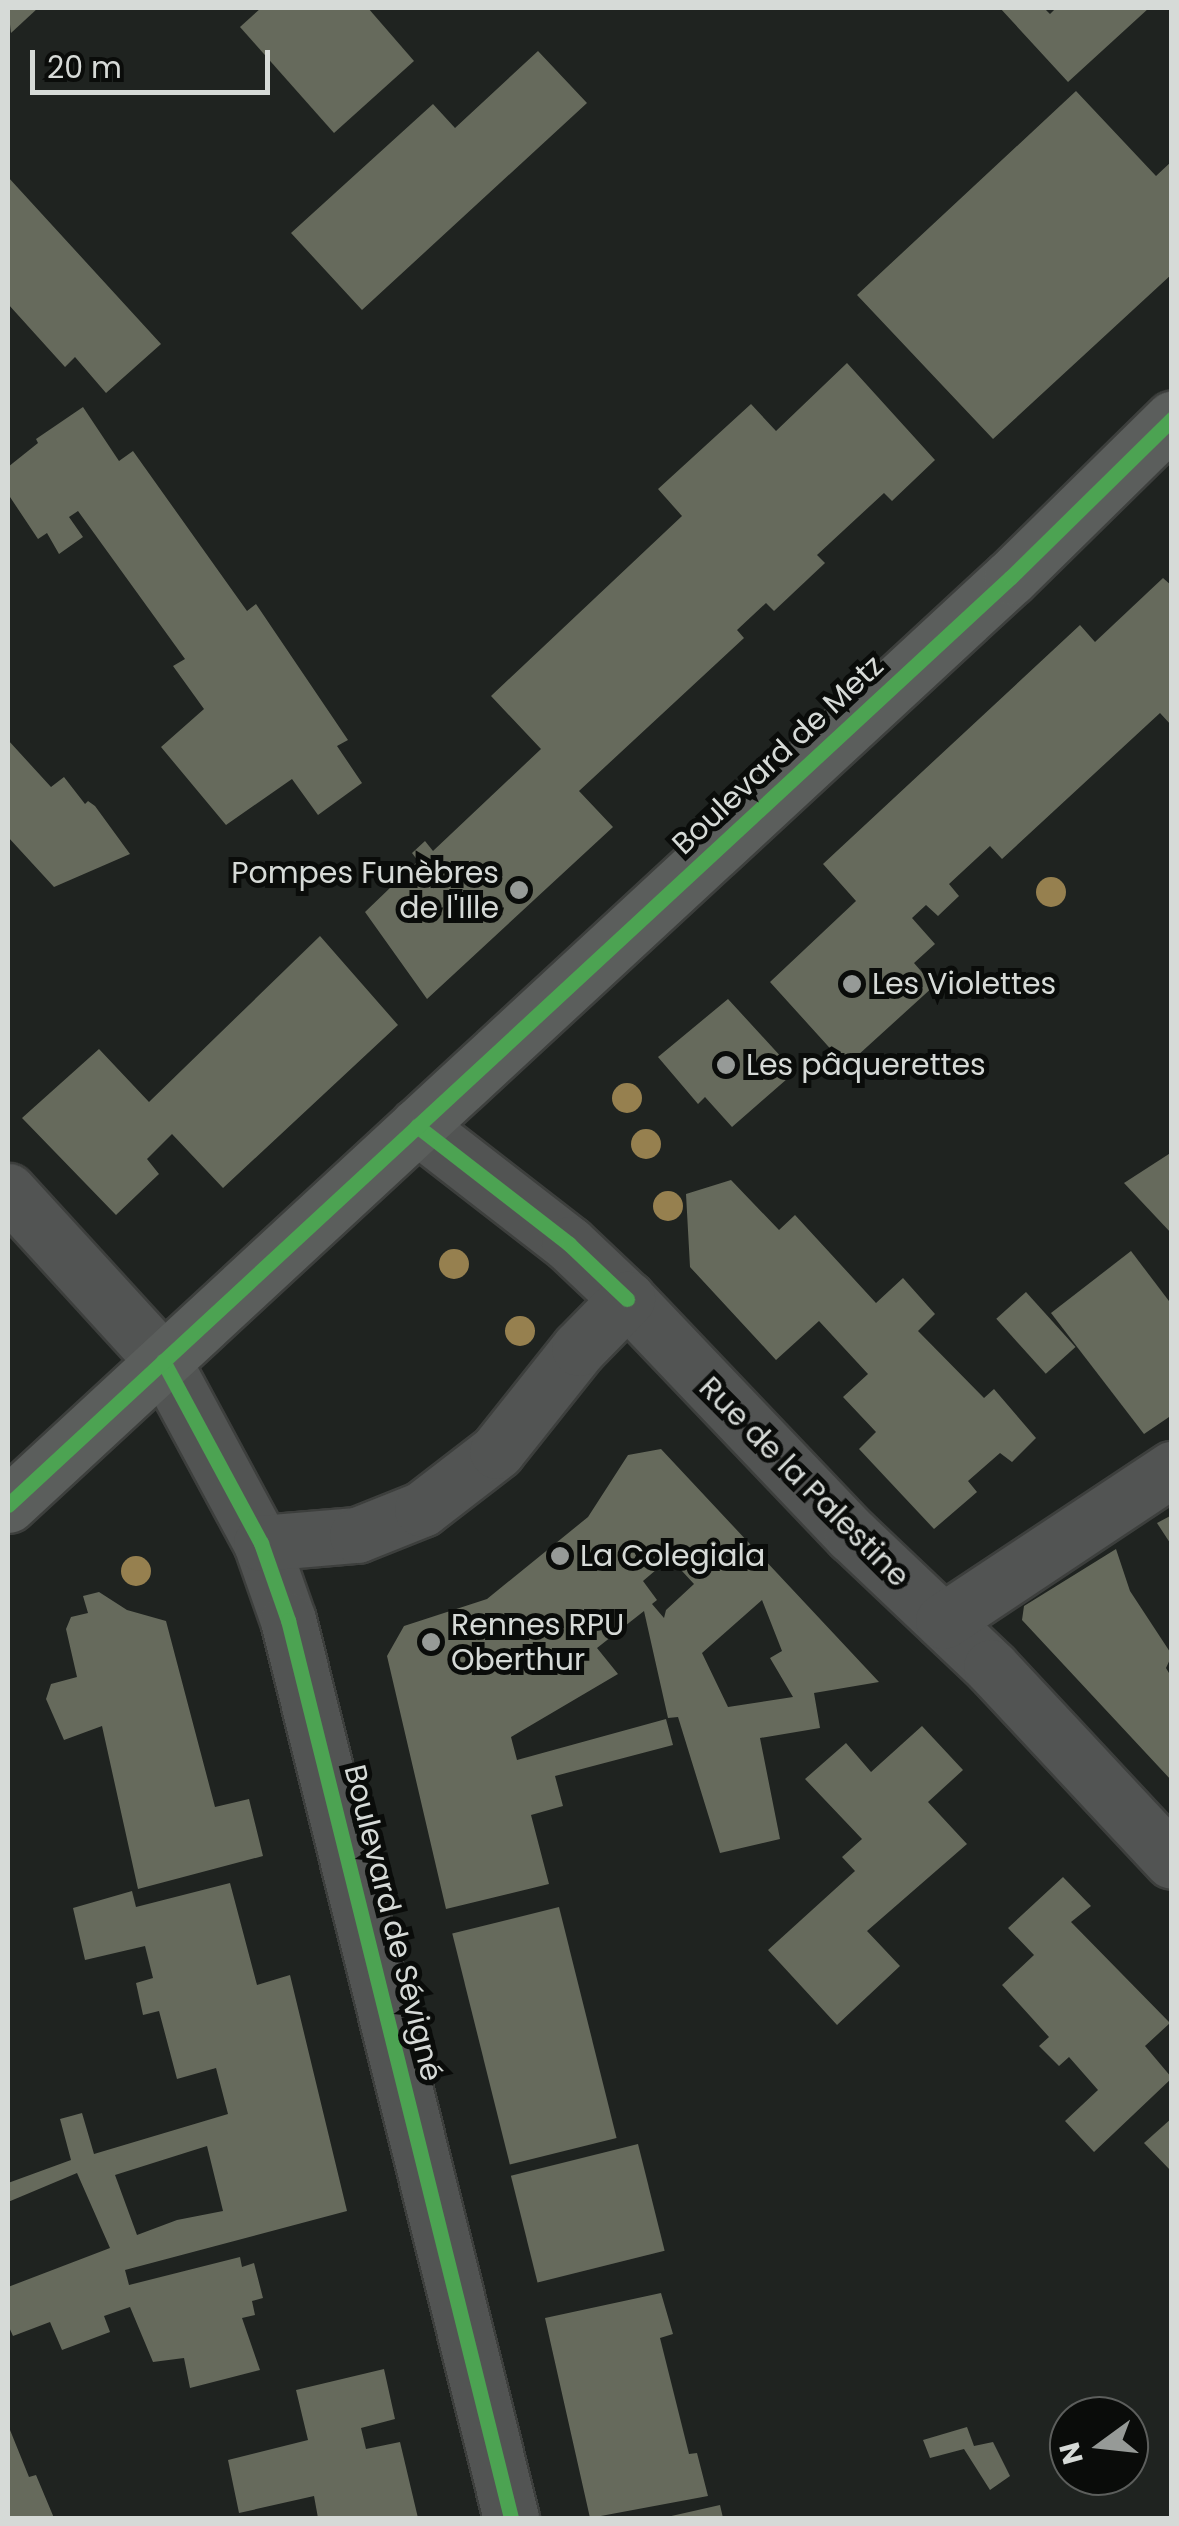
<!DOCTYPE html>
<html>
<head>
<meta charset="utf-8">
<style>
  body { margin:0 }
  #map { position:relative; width:1179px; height:2526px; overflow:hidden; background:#1f2320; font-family:Poppins,sans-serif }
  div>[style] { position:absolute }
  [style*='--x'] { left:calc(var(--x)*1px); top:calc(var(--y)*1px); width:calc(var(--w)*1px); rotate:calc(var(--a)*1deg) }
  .building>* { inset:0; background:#666a5c; transform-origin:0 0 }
  .roads { filter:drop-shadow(2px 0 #3d3f3d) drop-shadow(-2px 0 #3d3f3d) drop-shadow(0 2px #3d3f3d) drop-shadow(0 -2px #3d3f3d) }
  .minor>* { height:55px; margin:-27.5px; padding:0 27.5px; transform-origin:27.5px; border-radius:27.5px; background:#525453 }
  .major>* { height:55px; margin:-27.5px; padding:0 27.5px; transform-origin:27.5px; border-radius:27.5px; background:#5b5e5c }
  .cycleway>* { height:15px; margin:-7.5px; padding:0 7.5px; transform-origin:7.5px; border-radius:7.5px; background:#4ca352 }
  .trees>* { width:30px; height:30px; margin:-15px; border-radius:50%; background:#96804f }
  .dots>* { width:28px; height:28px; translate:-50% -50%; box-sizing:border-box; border:5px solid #0a0c0a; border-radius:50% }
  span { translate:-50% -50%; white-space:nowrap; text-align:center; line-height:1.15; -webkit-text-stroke:10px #0a0c0a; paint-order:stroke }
  .street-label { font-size:30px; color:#d6dad7 }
  .poi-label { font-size:30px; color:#d6dad7 }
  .right { translate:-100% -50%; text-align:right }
  .left { translate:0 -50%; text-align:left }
  .frame { position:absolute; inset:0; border:10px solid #d6dad7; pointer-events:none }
  .north { position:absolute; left:1049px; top:2396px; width:100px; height:100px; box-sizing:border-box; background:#0a0c0a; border:2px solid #5c5e5c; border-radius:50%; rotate:255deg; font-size:28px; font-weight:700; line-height:40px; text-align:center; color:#d6dad7 }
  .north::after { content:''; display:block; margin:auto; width:35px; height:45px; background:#969a97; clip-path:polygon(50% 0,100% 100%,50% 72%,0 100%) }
  .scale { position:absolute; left:30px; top:50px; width:240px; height:45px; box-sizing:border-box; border:5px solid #d6dad7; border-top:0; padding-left:12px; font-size:30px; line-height:35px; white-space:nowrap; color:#d6dad7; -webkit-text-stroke:8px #0a0c0a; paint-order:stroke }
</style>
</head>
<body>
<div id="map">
  <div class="building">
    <i style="clip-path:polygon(8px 8px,38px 8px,11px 33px)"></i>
    <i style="clip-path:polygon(261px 8px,368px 8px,414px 61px,334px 133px,240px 27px)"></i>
    <i style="clip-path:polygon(1000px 8px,1044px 8px,1050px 14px,1056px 8px,1149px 8px,1068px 82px)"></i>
    <i style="clip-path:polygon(538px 51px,587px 103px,362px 310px,291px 233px,433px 104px,455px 128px)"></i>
    <i style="clip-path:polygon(1076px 91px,1156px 176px,1172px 161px,1172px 274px,993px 439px,857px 295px)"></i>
    <i style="clip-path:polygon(8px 177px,161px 344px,106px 393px,75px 357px,65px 367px,8px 304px)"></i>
    <i style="clip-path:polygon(847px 363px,935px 460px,892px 501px,884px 493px,817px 555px,825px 563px,774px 611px,766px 603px,737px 630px,744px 638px,579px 791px,613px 827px,427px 999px,365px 912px,418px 861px,412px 853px,425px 841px,433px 851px,541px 749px,491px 696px,682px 516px,658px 489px,751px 404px,776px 431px)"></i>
    <i style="clip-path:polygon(83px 407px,119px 461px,133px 451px,247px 611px,256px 604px,348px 740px,337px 746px,362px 783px,318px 815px,292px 779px,226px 825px,161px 747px,204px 709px,173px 666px,185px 659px,78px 511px,69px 517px,83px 537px,59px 554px,47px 533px,38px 539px,8px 494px,8px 467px,38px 443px,36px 439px)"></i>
    <i style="clip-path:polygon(1163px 578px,1172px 586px,1172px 726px,1160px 713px,1002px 859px,990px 846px,949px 884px,959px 896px,938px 916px,926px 905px,912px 918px,935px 944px,914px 963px,934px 986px,846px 1066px,770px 982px,856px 901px,823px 864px,1080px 625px,1095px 642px)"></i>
    <i style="clip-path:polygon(8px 740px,51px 787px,64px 777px,85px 804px,88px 801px,95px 806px,130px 854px,54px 887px,8px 837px)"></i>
    <i style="clip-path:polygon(320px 936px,398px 1025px,223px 1188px,172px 1134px,147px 1159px,159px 1174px,116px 1215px,22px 1118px,99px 1049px,149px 1102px)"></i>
    <i style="clip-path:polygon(728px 999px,795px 1072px,732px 1127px,705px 1097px,698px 1104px,658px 1057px)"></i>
    <i style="clip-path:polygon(1172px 1152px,1172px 1234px,1124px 1183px)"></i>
    <i style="clip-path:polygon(731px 1180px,779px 1230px,795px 1215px,876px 1303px,903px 1278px,935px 1314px,918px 1331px,984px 1398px,994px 1389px,1036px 1438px,1012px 1462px,1000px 1453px,968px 1481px,977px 1492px,934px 1529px,859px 1449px,876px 1432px,843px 1397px,868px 1374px,819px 1321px,776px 1360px,690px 1267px,686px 1194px)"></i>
    <i style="clip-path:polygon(1131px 1251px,1172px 1305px,1172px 1415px,1144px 1434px,1051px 1313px)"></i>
    <i style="left:1026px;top:1292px;width:74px;height:40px;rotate:48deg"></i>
    <i style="clip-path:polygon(evenodd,661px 1449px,879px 1682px,814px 1693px,820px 1728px,760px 1738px,780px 1839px,720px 1853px,678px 1717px,668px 1718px,644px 1611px,597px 1648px,618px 1674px,511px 1737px,517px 1760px,666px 1719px,673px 1745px,555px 1776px,563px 1806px,531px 1815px,549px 1884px,446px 1909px,387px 1656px,404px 1626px,487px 1599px,588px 1517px,628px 1455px,661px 1449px,670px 1558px,694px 1584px,666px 1610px,664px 1618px,652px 1604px,657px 1600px,643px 1581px,670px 1558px,661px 1449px,762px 1600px,782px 1651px,770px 1658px,793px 1697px,728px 1707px,702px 1653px,762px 1600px)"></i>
    <i style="clip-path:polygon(1172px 1515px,1172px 1546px,1157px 1523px)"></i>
    <i style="clip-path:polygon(1116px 1549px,1130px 1591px,1172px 1655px,1166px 1668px,1172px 1678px,1172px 1781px,1022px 1620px,1024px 1606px)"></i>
    <i style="clip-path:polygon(99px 1592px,127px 1610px,166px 1621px,215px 1807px,249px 1799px,263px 1856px,138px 1889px,102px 1726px,64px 1740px,46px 1699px,51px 1684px,77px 1677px,66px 1629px,71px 1617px,88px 1613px,83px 1596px)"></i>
    <i style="clip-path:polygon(922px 1726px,963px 1770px,928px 1802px,967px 1844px,867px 1931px,900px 1966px,837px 2025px,768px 1950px,855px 1871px,842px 1857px,862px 1839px,805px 1779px,846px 1743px,871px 1772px)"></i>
    <i style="clip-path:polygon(1063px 1877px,1091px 1906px,1071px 1922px,1170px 2023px,1145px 2046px,1172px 2078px,1094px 2152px,1065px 2121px,1098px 2090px,1069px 2057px,1059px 2066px,1039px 2046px,1049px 2037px,1002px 1985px,1034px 1955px,1008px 1928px)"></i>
    <i style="clip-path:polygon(evenodd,230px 1883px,257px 1985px,290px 1975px,347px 2211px,125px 2270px,129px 2285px,240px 2257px,242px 2267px,254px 2263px,263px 2298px,252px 2301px,255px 2315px,242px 2318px,260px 2370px,190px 2388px,184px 2358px,153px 2362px,130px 2307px,104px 2316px,110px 2332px,62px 2350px,50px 2322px,13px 2336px,8px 2325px,8px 2287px,110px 2248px,77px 2173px,8px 2202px,8px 2183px,71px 2160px,60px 2119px,82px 2113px,94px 2154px,228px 2114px,216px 2068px,177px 2079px,159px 2011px,143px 2015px,136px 1983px,153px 1978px,145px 1946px,85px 1960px,73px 1908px,132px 1891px,136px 1907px,230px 1883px,207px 2146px,223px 2211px,177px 2220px,137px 2235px,115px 2175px,207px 2146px)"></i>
    <i style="left:559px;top:1907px;width:238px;height:110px;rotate:76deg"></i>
    <i style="clip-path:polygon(1172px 2118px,1172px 2172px,1144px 2143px)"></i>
    <i style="left:638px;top:2144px;width:110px;height:131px;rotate:76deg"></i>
    <i style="clip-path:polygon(661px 2293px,673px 2334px,660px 2338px,689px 2454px,697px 2453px,708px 2496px,590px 2518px,545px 2318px)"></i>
    <i style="clip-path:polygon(384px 2369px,395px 2419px,361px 2428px,366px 2449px,400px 2442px,418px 2518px,318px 2518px,314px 2496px,239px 2513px,228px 2460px,308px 2440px,296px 2390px)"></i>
    <i style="clip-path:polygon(8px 2425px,29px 2477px,36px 2475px,54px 2518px,8px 2518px)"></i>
    <i style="clip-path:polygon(967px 2427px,974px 2446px,993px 2442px,1010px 2476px,990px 2490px,964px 2449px,930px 2458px,923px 2440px)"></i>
    <i style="clip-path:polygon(720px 2505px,723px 2518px,667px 2518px,667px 2517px)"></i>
  </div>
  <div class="roads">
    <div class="minor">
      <i style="--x:417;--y:1126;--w:192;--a:37.8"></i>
      <i style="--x:569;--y:1244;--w:80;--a:43.5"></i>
      <i style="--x:627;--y:1299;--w:326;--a:46.4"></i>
      <i style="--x:852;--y:1535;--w:192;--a:43.5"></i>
      <i style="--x:991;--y:1667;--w:265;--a:47"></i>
      <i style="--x:8;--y:1191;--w:230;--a:47.6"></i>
      <i style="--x:163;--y:1361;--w:207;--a:61.7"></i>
      <i style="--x:261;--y:1543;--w:82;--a:70.7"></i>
      <i style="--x:288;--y:1620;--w:925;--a:76.05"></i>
      <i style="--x:261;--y:1543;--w:96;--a:-4.8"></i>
      <i style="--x:357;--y:1535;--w:70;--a:-21.8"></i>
      <i style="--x:422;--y:1509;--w:95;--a:-37.7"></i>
      <i style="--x:497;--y:1451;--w:132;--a:-51.5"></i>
      <i style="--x:579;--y:1348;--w:69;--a:-45.6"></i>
      <i style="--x:943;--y:1621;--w:275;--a:-33.6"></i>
    </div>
    <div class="major">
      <i style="--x:8;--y:1505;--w:1366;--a:-42.78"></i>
      <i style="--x:1011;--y:577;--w:226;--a:-44.5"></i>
    </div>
  </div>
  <div class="cycleway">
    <i style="--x:417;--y:1126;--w:192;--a:37.8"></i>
    <i style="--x:569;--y:1244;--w:80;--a:43.5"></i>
    <i style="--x:163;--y:1361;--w:207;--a:61.7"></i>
    <i style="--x:261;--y:1543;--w:82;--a:70.7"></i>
    <i style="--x:288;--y:1620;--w:925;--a:76.05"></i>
    <i style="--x:8;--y:1505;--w:1366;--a:-42.78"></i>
    <i style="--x:1011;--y:577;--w:226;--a:-44.5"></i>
  </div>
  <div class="trees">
    <i style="left:1051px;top:892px"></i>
    <i style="left:627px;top:1098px"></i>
    <i style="left:646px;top:1144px"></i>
    <i style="left:668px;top:1206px"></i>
    <i style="left:454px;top:1264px"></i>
    <i style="left:520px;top:1331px"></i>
    <i style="left:136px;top:1571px"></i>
  </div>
  <div class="dots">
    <i style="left:519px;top:890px;background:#969a97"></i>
    <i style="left:852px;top:984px;background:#969a97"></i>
    <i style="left:726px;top:1065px;background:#969a97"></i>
    <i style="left:560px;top:1556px;background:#969a97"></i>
    <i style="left:431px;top:1642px;background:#969a97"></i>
  </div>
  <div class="street-label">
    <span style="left:778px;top:755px;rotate:-43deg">Boulevard de Metz</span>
    <span style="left:804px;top:1482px;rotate:45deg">Rue de la Palestine</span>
    <span style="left:393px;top:1923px;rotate:76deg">Boulevard de Sévigné</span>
  </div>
  <div class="poi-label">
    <span class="right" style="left:499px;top:890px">Pompes Funèbres<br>de l'Ille</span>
    <span class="left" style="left:872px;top:984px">Les Violettes</span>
    <span class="left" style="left:746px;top:1065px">Les pâquerettes</span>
    <span class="left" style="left:580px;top:1556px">La Colegiala</span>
    <span class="left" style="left:451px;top:1642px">Rennes RPU<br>Oberthur</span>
  </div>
  <div class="frame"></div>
  <div class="north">N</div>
  <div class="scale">20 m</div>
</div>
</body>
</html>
